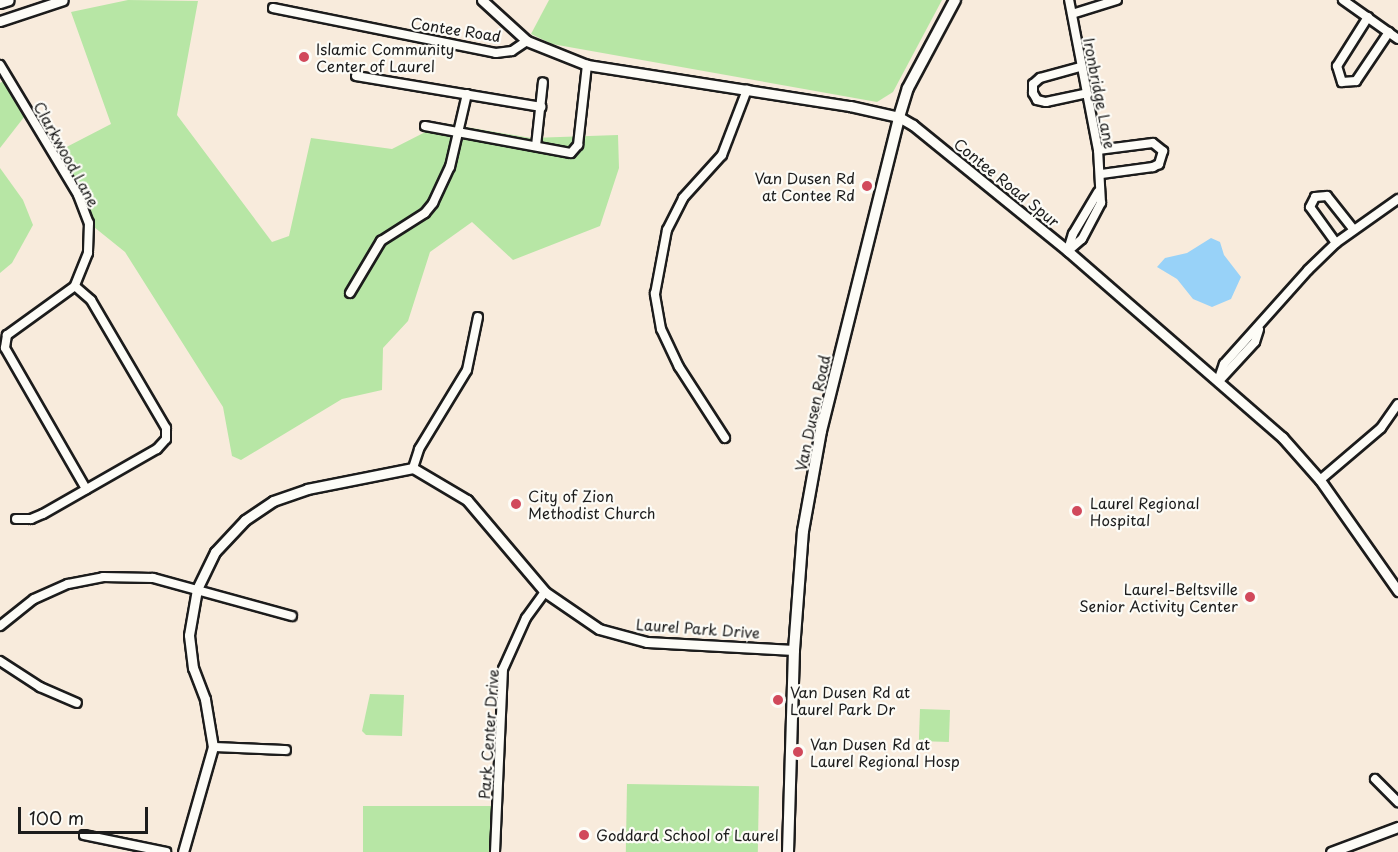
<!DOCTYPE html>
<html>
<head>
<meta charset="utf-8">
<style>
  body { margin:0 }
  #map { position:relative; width:1398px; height:852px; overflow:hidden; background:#f8ebdc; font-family:"Playpen Sans",sans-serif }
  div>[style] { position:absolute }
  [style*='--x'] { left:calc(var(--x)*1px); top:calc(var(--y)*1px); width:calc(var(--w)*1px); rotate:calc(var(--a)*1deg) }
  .green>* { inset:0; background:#b7e6a5; transform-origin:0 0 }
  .water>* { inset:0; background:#98d2f8 }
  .roads { filter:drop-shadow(2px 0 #1c1c1c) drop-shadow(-2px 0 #1c1c1c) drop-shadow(0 2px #1c1c1c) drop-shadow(0 -2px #1c1c1c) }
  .minor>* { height:8px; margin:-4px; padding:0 4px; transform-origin:4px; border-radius:4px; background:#fdfcf7 }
  .tertiary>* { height:9px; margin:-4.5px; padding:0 4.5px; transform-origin:4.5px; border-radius:4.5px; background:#fdfcf7 }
  .secondary>* { height:10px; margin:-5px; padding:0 5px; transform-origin:5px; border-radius:5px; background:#fdfcf7 }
  .dots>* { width:16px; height:16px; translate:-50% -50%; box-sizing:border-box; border:3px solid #fdfcf7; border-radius:50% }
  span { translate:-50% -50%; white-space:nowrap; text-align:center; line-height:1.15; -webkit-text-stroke:4.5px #fdfcf7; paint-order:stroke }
  .street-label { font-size:15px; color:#1c1c1c }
  .poi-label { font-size:15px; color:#1c1c1c }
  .left { translate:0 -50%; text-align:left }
  .right { translate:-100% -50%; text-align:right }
  .scale { position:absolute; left:18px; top:807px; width:130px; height:27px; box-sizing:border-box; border:3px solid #1c1c1c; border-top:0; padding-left:8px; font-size:18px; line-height:21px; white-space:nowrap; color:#1c1c1c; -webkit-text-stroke:4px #fdfcf7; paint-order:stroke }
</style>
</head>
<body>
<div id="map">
  <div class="green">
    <i style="clip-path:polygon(128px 0,198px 1px,177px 115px,272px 242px,289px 236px,311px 138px,392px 149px,443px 123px,531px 138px,618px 135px,619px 168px,600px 226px,513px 260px,472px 222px,430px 252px,408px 321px,383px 348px,382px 390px,342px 399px,241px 460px,232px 456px,223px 407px,125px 252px,89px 223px,53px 154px,111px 124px,71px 12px)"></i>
    <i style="clip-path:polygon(549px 0,942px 0,893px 92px,877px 102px,552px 44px,531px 34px)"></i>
    <i style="clip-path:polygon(8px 78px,28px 112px,0 148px,0 83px)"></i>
    <i style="clip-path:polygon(0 168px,23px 200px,33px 225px,12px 263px,0 273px)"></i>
    <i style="clip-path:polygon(370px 694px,404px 695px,402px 736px,366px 735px,362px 731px)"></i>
    <i style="left:920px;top:709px;width:30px;height:32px;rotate:2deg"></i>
    <i style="left:627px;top:784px;width:132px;height:68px;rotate:1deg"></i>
    <i style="left:363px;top:806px;width:134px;height:46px"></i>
  </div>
  <div class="water">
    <i style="clip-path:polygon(1211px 238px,1220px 242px,1224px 255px,1241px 277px,1231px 299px,1212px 307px,1193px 299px,1177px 279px,1157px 267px,1165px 258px,1187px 253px)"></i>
  </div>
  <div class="roads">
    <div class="minor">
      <i style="--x:1343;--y:0;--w:67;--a:35.3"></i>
      <i style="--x:273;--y:8;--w:227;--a:11.4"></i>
      <i style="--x:496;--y:53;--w:16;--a:-7"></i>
      <i style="--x:512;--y:51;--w:18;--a:-34"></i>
      <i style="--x:1072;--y:14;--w:47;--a:-17.3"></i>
      <i style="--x:1368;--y:17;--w:58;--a:122.3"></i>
      <i style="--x:1337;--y:66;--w:17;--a:73"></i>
      <i style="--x:1342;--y:82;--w:14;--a:-4"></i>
      <i style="--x:1356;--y:81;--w:59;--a:-56"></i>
      <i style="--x:0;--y:65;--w:152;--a:59"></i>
      <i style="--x:78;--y:195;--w:30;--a:69"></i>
      <i style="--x:89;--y:223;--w:30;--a:92"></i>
      <i style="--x:88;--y:253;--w:35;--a:112"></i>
      <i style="--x:75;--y:286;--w:84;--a:144.2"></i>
      <i style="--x:7;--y:335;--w:13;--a:99"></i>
      <i style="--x:5;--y:348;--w:163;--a:60.1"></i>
      <i style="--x:1080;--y:67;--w:41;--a:164.6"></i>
      <i style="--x:1040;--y:78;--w:9;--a:139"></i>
      <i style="--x:1033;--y:84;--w:9;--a:90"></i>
      <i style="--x:1033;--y:93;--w:8;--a:60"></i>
      <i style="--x:1037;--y:100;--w:9;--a:13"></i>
      <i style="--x:1046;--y:102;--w:40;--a:-12"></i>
      <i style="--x:356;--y:76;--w:188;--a:9.5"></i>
      <i style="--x:425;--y:126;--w:148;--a:10.5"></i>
      <i style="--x:571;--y:153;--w:11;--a:-49"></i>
      <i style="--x:578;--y:145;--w:81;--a:-83.6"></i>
      <i style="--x:536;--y:146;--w:64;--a:-83.8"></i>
      <i style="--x:1098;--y:150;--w:55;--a:-7.3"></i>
      <i style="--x:1153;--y:143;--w:13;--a:39"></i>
      <i style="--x:1163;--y:151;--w:14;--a:107"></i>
      <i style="--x:1159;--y:164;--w:7;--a:153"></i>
      <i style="--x:1153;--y:167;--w:52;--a:172.3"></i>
      <i style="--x:1336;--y:243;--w:44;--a:-125.8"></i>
      <i style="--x:1310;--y:207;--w:11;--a:-63"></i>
      <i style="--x:1315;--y:197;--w:12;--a:-5"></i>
      <i style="--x:1327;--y:196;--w:43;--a:51.5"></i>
      <i style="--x:1068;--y:250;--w:17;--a:-73"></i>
      <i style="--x:1073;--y:234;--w:49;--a:-59.2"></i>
      <i style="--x:1068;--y:251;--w:18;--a:-41"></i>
      <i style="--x:1082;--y:239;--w:41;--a:-62.2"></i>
      <i style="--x:1101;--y:203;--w:53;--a:-93.2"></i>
      <i style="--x:1098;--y:150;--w:153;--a:-100.9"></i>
      <i style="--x:350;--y:293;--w:61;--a:-59.2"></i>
      <i style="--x:381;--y:241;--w:52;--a:-32.5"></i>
      <i style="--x:425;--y:213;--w:13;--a:-51"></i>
      <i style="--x:433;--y:203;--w:40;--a:-65"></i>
      <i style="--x:450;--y:167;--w:75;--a:-76.9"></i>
      <i style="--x:1218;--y:381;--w:18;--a:-71"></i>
      <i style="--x:1224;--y:364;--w:126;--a:-48.2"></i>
      <i style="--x:1308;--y:270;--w:39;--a:-44"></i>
      <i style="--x:1336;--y:243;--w:76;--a:-35.4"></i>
      <i style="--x:1219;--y:381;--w:53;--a:-47.3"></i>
      <i style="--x:1255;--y:342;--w:13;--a:-72"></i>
      <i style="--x:725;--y:438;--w:85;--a:-122.9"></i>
      <i style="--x:679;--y:367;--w:42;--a:-115.3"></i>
      <i style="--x:661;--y:329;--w:36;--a:-100"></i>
      <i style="--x:655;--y:294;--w:65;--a:-79.4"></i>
      <i style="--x:667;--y:230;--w:36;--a:-63"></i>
      <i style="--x:683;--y:198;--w:58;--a:-47.8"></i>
      <i style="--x:722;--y:155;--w:70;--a:-69"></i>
      <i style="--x:413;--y:468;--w:20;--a:-72"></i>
      <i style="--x:419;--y:449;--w:92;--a:-58.7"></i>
      <i style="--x:467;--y:370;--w:54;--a:-78.3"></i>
      <i style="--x:1320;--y:480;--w:80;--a:-40.4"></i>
      <i style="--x:1381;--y:428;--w:29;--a:-55"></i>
      <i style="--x:16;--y:519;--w:15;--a:0"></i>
      <i style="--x:31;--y:519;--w:13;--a:-23"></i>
      <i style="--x:43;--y:514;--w:131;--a:-29.7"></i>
      <i style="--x:157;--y:449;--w:13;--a:-48"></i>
      <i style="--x:166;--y:439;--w:11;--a:-90"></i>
      <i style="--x:166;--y:428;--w:148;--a:-120.4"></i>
      <i style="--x:91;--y:300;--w:21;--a:-139"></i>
      <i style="--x:0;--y:626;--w:43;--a:-38.5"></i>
      <i style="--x:34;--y:599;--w:37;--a:-24"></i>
      <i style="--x:68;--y:584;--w:36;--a:-11"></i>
      <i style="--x:103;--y:577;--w:50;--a:1.1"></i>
      <i style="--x:153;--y:578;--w:144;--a:15.3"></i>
      <i style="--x:0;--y:661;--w:48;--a:33"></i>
      <i style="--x:40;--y:687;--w:40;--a:23.4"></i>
      <i style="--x:213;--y:747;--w:73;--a:2.4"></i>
      <i style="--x:1375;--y:779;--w:33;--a:45"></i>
      <i style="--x:84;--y:835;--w:84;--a:11.7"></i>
      <i style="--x:495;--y:852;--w:183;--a:-87.5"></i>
      <i style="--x:503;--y:669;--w:56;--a:-65.7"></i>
      <i style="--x:526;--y:618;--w:32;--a:-54"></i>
    </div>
    <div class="tertiary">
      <i style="--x:482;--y:0;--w:61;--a:42.3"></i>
      <i style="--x:527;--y:41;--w:65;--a:21.8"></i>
      <i style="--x:587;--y:65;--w:266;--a:8.9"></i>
      <i style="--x:850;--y:106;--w:50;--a:12.7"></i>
      <i style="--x:899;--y:117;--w:16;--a:30"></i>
      <i style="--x:913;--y:125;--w:200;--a:39.1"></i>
      <i style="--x:1068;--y:251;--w:284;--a:41"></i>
      <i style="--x:1282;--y:437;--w:57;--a:48.5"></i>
      <i style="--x:1320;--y:480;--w:136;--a:54.9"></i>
      <i style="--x:0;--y:3;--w:9;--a:-18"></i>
      <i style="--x:0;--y:21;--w:66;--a:-18.4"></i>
      <i style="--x:183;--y:852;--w:109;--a:-74.1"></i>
      <i style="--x:213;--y:747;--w:49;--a:-99.5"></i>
      <i style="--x:205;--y:699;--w:33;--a:-111"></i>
      <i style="--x:193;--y:668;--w:33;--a:-97"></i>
      <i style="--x:189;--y:635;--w:47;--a:-80.1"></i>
      <i style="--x:197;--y:589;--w:41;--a:-64.1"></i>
      <i style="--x:215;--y:552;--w:44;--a:-46.8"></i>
      <i style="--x:245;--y:520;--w:34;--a:-34"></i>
      <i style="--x:273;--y:501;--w:36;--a:-19"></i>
      <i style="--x:307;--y:489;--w:108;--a:-11.2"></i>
      <i style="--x:413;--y:468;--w:63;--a:30.7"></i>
      <i style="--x:467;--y:500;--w:121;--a:49.7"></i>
      <i style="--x:545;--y:592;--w:65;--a:34.4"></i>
      <i style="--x:599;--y:629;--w:50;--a:15.2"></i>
      <i style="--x:647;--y:642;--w:147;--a:3.1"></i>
      <i style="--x:1331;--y:852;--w:72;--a:-20.5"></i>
    </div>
    <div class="secondary">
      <i style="--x:788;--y:852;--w:202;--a:-88.3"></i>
      <i style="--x:794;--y:650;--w:119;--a:-85.7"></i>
      <i style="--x:803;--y:531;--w:102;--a:-79.8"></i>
      <i style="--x:821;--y:431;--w:324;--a:-76"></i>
      <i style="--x:899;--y:117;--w:30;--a:-73"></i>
      <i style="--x:908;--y:88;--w:100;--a:-61.9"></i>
    </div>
  </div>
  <div class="dots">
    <i style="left:304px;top:57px;background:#d1495b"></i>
    <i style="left:867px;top:186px;background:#d1495b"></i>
    <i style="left:516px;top:504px;background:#d1495b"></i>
    <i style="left:1077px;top:511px;background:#d1495b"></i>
    <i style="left:1250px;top:597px;background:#d1495b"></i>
    <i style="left:778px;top:700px;background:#d1495b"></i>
    <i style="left:798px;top:752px;background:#d1495b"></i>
    <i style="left:584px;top:835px;background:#d1495b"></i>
  </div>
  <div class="street-label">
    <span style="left:456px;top:29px;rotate:9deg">Contee Road</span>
    <span style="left:1100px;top:93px;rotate:79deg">Ironbridge Lane</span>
    <span style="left:67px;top:154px;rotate:61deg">Clarkwood Lane</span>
    <span style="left:1007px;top:182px;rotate:39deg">Contee Road Spur</span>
    <span style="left:812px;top:413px;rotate:-78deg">Van Dusen Road</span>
    <span style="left:698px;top:628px;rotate:4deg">Laurel Park Drive</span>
    <span style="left:488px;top:734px;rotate:-86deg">Park Center Drive</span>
  </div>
  <div class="poi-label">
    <span class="left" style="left:316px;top:57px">Islamic Community<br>Center of Laurel</span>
    <span class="right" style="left:855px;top:186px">Van Dusen Rd<br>at Contee Rd</span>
    <span class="left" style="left:528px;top:504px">City of Zion<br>Methodist Church</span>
    <span class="left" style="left:1090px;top:511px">Laurel Regional<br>Hospital</span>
    <span class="right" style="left:1238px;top:597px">Laurel-Beltsville<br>Senior Activity Center</span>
    <span class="left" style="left:790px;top:700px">Van Dusen Rd at<br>Laurel Park Dr</span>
    <span class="left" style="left:810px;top:752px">Van Dusen Rd at<br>Laurel Regional Hosp</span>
    <span class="left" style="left:596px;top:835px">Goddard School of Laurel</span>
  </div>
  <div class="scale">100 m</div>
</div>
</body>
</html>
